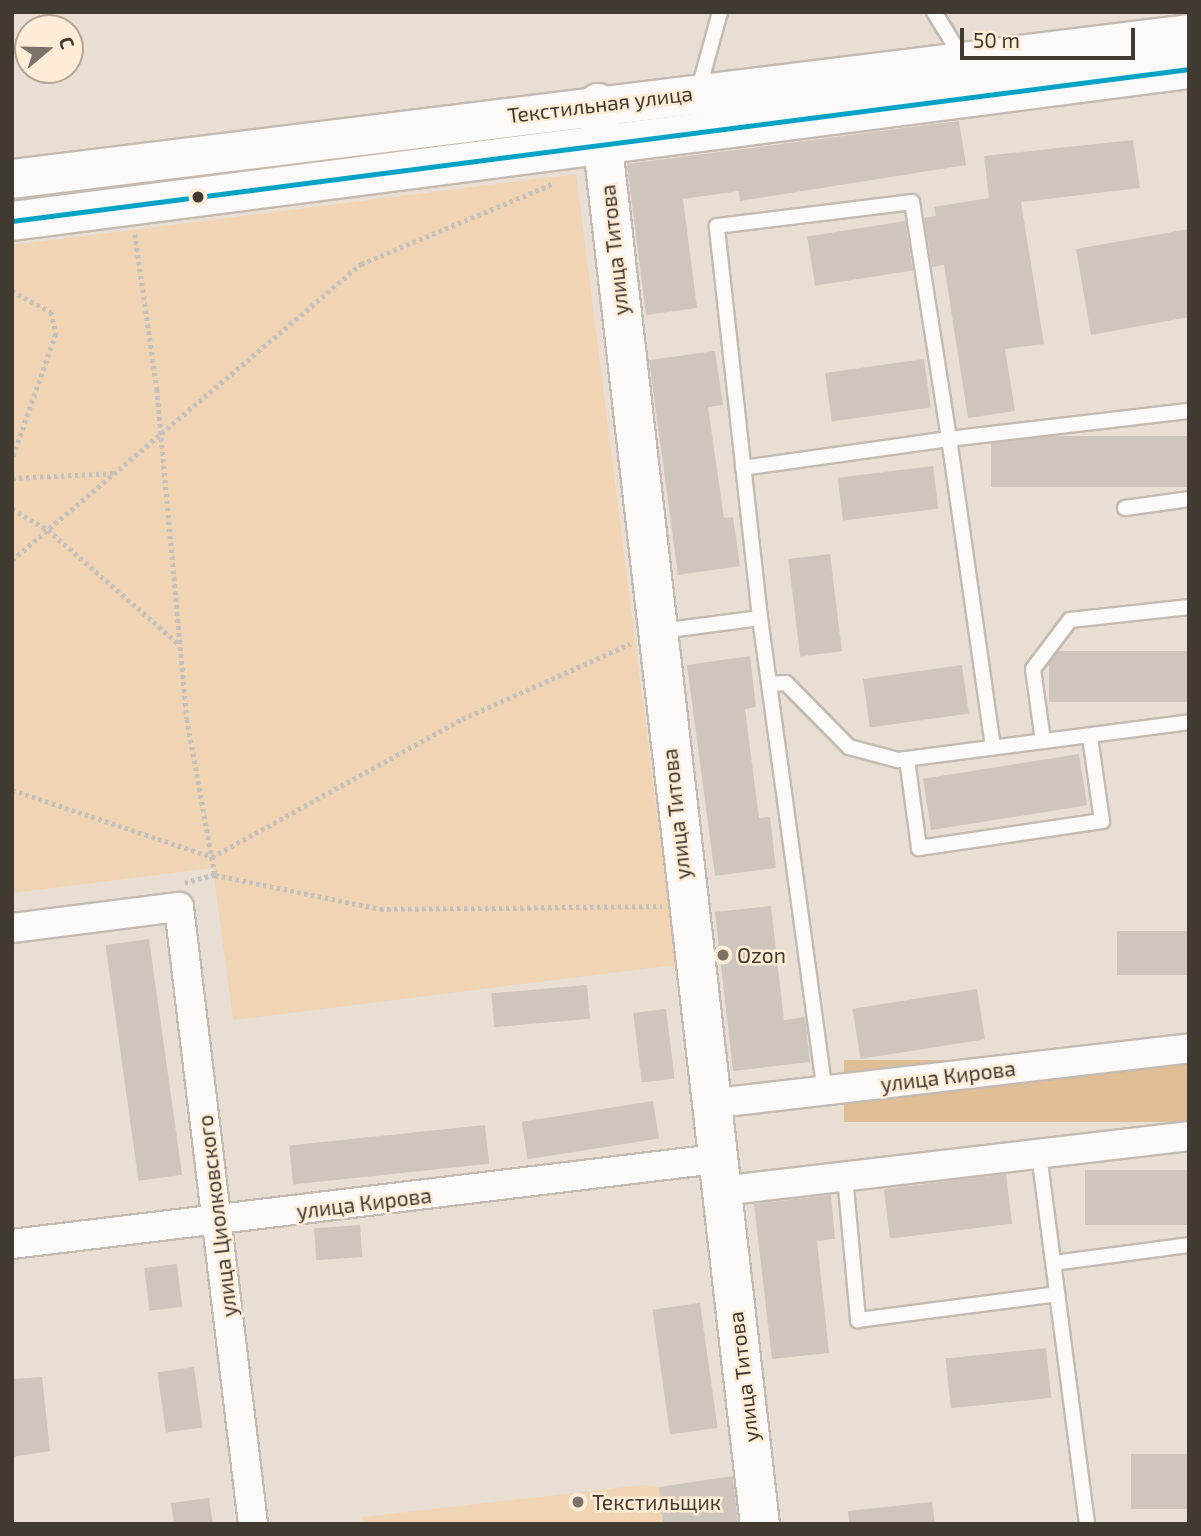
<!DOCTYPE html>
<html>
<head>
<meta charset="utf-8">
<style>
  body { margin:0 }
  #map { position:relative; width:1201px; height:1536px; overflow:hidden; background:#e8ded3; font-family:"Exo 2",sans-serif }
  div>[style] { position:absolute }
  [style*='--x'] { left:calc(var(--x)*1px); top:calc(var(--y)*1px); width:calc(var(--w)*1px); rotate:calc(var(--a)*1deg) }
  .green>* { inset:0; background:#f1d4b3 }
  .forest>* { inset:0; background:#e0be95; transform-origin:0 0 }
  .building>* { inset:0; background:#cec6bd; transform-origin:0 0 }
  .path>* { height:4.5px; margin-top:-2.25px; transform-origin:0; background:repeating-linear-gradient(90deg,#c4c0bc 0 3.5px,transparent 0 7px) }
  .roads { filter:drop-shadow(2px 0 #c3bbb2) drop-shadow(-2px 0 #c3bbb2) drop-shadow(0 2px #c3bbb2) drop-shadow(0 -2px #c3bbb2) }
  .lane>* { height:14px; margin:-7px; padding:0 7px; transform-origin:7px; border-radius:7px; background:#fcfaf8 }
  .street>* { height:28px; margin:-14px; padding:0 14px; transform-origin:14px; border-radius:14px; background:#fcfaf8 }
  .secondary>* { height:38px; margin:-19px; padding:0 19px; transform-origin:19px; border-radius:19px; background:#fcfaf8 }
  .bus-1>* { height:5px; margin:-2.5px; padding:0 2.5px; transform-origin:2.5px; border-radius:2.5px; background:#03a3c6 }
  .dots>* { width:19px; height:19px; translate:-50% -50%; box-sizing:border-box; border:4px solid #ffecd7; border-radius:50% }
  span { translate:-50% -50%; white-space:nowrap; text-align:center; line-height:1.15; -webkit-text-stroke:5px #ffecd7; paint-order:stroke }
  .street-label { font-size:21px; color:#413a31 }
  .poi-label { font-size:21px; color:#413a31 }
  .left { translate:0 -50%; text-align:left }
  .frame { position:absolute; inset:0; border:14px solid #413a31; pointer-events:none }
  .north { position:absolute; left:14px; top:14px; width:70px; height:70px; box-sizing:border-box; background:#ffecd7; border:2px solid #b3a595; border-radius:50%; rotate:71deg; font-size:19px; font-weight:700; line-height:28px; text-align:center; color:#413a31 }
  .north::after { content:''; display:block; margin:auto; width:24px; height:32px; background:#7b736a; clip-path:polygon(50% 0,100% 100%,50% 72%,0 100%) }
  .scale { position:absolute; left:960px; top:28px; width:175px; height:32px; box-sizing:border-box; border:4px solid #413a31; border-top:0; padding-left:9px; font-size:21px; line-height:24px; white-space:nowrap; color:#413a31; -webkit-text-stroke:5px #ffecd7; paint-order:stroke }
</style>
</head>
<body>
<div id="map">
  <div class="green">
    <i style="clip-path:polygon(576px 174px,676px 965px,233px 1020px,213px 868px,12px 893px,12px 245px)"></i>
    <i style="clip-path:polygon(643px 1485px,659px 1487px,663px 1524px,364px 1524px,363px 1517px)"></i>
  </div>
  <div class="forest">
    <i style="left:1189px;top:1060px;width:62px;height:345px;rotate:90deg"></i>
  </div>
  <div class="building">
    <i style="clip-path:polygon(959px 121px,966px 165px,740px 201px,739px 191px,683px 199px,697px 308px,646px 315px,627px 164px)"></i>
    <i style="clip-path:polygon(1133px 140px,1140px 188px,1021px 202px,1044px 344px,1005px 349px,1015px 411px,968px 418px,944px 265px,932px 267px,924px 218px,936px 216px,934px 207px,989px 198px,984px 156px)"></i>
    <i style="left:905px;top:221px;width:50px;height:99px;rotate:81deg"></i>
    <i style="clip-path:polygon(1189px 229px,1189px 317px,1091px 335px,1076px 249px)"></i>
    <i style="clip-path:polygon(715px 351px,723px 405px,708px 407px,724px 518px,733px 517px,740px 566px,678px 575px,649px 360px)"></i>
    <i style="left:924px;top:359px;width:49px;height:100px;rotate:82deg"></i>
    <i style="left:1189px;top:436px;width:51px;height:198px;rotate:90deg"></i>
    <i style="left:933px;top:466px;width:43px;height:96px;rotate:83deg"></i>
    <i style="left:830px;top:554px;width:98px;height:42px;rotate:83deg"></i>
    <i style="left:1189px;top:651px;width:51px;height:140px;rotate:90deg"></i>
    <i style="clip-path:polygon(750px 656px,756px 707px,745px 709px,759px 818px,770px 817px,776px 868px,715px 876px,687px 665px)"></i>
    <i style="left:962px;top:665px;width:49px;height:100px;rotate:82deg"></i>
    <i style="left:1079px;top:754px;width:52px;height:158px;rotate:81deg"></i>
    <i style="clip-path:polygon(771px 906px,784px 1020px,805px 1017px,810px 1062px,733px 1071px,715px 912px)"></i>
    <i style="left:1189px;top:931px;width:44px;height:72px;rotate:90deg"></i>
    <i style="left:149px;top:939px;width:238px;height:44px;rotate:82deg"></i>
    <i style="left:587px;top:985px;width:34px;height:96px;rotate:85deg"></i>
    <i style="left:977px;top:989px;width:51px;height:126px;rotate:81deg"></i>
    <i style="left:666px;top:1009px;width:70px;height:33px;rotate:83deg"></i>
    <i style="left:653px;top:1101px;width:38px;height:133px;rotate:81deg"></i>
    <i style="left:485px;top:1125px;width:39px;height:197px;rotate:84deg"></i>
    <i style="left:1189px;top:1170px;width:55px;height:104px;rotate:90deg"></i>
    <i style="left:1006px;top:1174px;width:50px;height:123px;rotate:83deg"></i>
    <i style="clip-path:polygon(831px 1195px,835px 1239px,817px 1241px,829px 1353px,772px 1359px,754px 1204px)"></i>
    <i style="left:360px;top:1225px;width:32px;height:46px;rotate:86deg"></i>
    <i style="left:177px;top:1264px;width:43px;height:33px;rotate:83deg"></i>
    <i style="left:700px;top:1303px;width:126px;height:48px;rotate:82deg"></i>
    <i style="left:1046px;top:1348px;width:50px;height:101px;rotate:84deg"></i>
    <i style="left:194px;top:1367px;width:61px;height:37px;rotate:82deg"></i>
    <i style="clip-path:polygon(42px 1377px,50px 1451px,12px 1457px,12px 1379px)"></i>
    <i style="left:1189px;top:1454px;width:55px;height:58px;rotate:90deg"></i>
    <i style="clip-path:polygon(733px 1476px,738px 1524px,663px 1524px,659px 1487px)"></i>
    <i style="clip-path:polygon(209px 1498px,213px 1524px,174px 1524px,171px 1503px)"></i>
    <i style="clip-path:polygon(932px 1502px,935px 1524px,849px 1524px,848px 1511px)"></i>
  </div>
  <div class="path">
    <i style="--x:135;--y:234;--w:157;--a:81.9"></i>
    <i style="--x:157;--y:389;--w:331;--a:84.8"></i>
    <i style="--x:187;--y:719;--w:158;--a:79.8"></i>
    <i style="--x:215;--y:875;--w:31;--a:165"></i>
    <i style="--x:12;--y:291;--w:44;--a:28.3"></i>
    <i style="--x:51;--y:312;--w:23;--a:77"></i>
    <i style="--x:56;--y:334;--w:133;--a:109.2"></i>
    <i style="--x:12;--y:478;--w:105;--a:-2.7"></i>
    <i style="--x:12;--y:509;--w:42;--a:30.3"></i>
    <i style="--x:48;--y:530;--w:175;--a:41.1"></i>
    <i style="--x:12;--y:560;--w:458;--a:-40.3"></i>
    <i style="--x:361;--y:264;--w:210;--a:-22.7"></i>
    <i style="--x:12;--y:790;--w:211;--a:18.5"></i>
    <i style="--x:212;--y:857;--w:286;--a:-28.9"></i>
    <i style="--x:462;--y:719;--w:184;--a:-24.1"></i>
    <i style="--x:215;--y:875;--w:168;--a:11.6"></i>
    <i style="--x:380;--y:909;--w:282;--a:-0.6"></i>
  </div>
  <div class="roads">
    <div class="lane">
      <i style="--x:934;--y:12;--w:55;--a:58.3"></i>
      <i style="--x:698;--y:92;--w:83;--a:-74.6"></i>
      <i style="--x:1125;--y:508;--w:65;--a:-8"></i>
      <i style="--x:760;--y:618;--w:476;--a:82.2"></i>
      <i style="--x:661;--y:631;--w:100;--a:-7.5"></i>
      <i style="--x:760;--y:618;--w:394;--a:-96.3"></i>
      <i style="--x:717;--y:226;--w:196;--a:-7"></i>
      <i style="--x:912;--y:202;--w:240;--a:81.1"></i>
      <i style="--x:949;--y:439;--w:208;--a:172"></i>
      <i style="--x:769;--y:684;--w:17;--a:-3"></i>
      <i style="--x:786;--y:683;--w:90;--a:45.5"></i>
      <i style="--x:849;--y:747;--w:51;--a:14.9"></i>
      <i style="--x:898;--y:760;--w:293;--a:-7.4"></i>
      <i style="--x:1043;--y:741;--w:73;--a:-97.9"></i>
      <i style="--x:1033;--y:669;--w:61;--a:-52.9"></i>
      <i style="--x:1070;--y:620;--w:120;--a:-6.2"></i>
      <i style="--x:993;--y:747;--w:311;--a:-98.1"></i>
      <i style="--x:949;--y:439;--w:242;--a:-6.7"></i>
      <i style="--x:907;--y:759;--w:90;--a:82.3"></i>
      <i style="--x:919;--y:848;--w:185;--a:-8.4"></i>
      <i style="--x:1102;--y:821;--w:85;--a:-98.1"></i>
      <i style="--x:1039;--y:1154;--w:373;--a:82.6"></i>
      <i style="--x:845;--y:1176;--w:145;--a:84.8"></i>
      <i style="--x:858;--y:1320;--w:201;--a:-7.4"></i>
      <i style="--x:1054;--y:1263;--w:136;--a:-7.6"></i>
    </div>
    <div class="street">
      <i style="--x:12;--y:928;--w:168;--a:-7.2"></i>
      <i style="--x:179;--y:907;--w:621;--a:83.16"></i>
      <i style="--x:708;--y:1104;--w:484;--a:-6.6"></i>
      <i style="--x:721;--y:1191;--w:471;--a:-6.7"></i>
      <i style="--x:12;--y:1244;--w:708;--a:-6.89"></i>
    </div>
    <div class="secondary">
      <i style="--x:598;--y:103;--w:1430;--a:83.5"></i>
      <i style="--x:12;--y:179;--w:1186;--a:-7.02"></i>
      <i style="--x:12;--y:221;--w:1187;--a:-7.36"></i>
    </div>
  </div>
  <div class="bus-1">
    <i style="--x:12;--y:221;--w:1187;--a:-7.36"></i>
  </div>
  <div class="dots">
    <i style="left:198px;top:197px;background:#413a31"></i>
    <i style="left:723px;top:955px;background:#7b736a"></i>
    <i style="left:578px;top:1502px;background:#7b736a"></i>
  </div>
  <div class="street-label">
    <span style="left:600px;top:104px;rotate:-7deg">Текстильная улица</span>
    <span style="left:614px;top:250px;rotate:-96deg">улица Титова</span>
    <span style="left:676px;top:814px;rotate:-96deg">улица Титова</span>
    <span style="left:948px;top:1076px;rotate:-7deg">улица Кирова</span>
    <span style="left:364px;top:1203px;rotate:-7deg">улица Кирова</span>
    <span style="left:217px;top:1216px;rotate:-97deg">улица Циолковского</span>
    <span style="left:743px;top:1377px;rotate:-97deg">улица Титова</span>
  </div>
  <div class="poi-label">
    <span class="left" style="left:737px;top:955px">Ozon</span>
    <span class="left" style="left:592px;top:1502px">Текстильщик</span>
  </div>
  <div class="frame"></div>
  <div class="north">С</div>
  <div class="scale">50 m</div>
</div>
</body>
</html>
